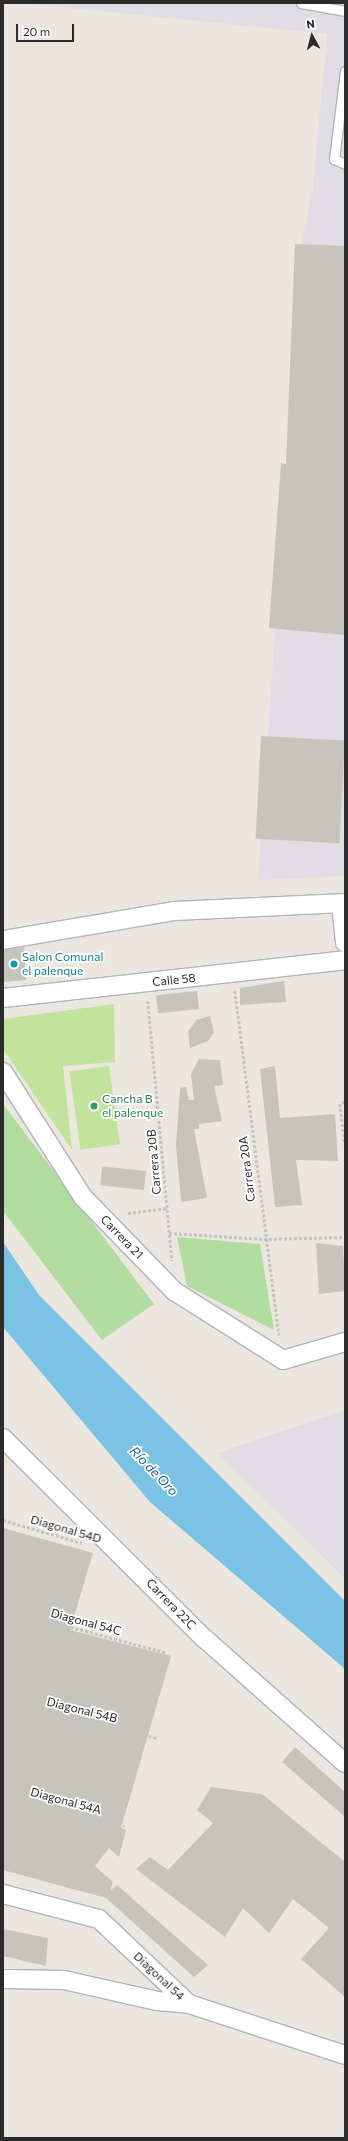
<!DOCTYPE html>
<html>
<head>
<meta charset="utf-8">
<style>
  body { margin:0 }
  #map { position:relative; width:348px; height:2141px; overflow:hidden; background:#ebe6de; font-family:Commissioner,sans-serif }
  div>[style] { position:absolute }
  [style*='--x'] { left:calc(var(--x)*1px); top:calc(var(--y)*1px); width:calc(var(--w)*1px); rotate:calc(var(--a)*1deg) }
  .industrial>* { inset:0; background:#e0dee4 }
  .green>* { inset:0; background:#b2dda0 }
  .pitch>* { inset:0; background:#c2e39c; transform-origin:0 0 }
  .water>* { inset:0; background:#7bc3e4 }
  .building>* { inset:0; background:#c7c4bc; transform-origin:0 0 }
  .path>* { height:2.5px; margin-top:-1.25px; transform-origin:0; background:repeating-linear-gradient(90deg,#c4c4c4 0 3px,transparent 0 5px) }
  .roads { filter:drop-shadow(1px 0 #b1b4bd) drop-shadow(-1px 0 #b1b4bd) drop-shadow(0 1px #b1b4bd) drop-shadow(0 -1px #b1b4bd) }
  .service>* { height:9px; margin:-4.5px; padding:0 4.5px; transform-origin:4.5px; border-radius:4.5px; background:#fff }
  .minor>* { height:18px; margin:-9px; padding:0 9px; transform-origin:9px; border-radius:9px; background:#fff }
  .dots>* { width:11px; height:11px; translate:-50% -50%; box-sizing:border-box; border:2px solid #fff; border-radius:50% }
  span { translate:-50% -50%; white-space:nowrap; text-align:center; line-height:1.15; -webkit-text-stroke:3.5px #fff; paint-order:stroke }
  .culture-label { font-size:12px; color:#0d838f }
  .left { translate:0 -50%; text-align:left }
  .street-label { font-size:12px; color:#2b2b2b }
  .leisure-label { font-size:12px; color:#27864d }
  .water-label { font-size:13px; color:#1a6290; font-style:italic }
  .frame { position:absolute; inset:0; border:4px solid #2b2b2b; pointer-events:none }
  .north { position:absolute; left:292px; top:16px; width:40px; height:40px; -webkit-text-stroke:3px #fff; paint-order:stroke; rotate:353deg; font-size:11px; font-weight:700; line-height:16px; text-align:center; color:#2b2b2b }
  .north::after { content:''; display:block; margin:auto; width:14px; height:18px; background:#2b2b2b; clip-path:polygon(50% 0,100% 100%,50% 72%,0 100%) }
  .scale { position:absolute; left:16px; top:24px; width:58px; height:18px; box-sizing:border-box; border:2px solid #2b2b2b; border-top:0; padding-left:5px; font-size:12px; line-height:14px; white-space:nowrap; color:#2b2b2b; -webkit-text-stroke:3px #fff; paint-order:stroke }
</style>
</head>
<body>
<div id="map">
  <div class="industrial">
    <i style="clip-path:polygon(21px 3px,345px 3px,345px 876px,258px 880px,302px 242px,313px 187px,327px 34px)"></i>
    <i style="clip-path:polygon(345px 1410px,345px 1579px,218px 1453px)"></i>
  </div>
  <div class="green">
    <i style="clip-path:polygon(3px 1104px,154px 1304px,102px 1340px,3px 1211px)"></i>
    <i style="clip-path:polygon(177px 1237px,260px 1244px,274px 1330px,187px 1286px)"></i>
  </div>
  <div class="pitch">
    <i style="clip-path:polygon(114px 1004px,115px 1062px,63px 1066px,72px 1150px,3px 1049px,3px 1019px)"></i>
    <i style="left:109px;top:1066px;width:79px;height:40px;rotate:82deg"></i>
  </div>
  <div class="water">
    <i style="clip-path:polygon(3px 1242px,39px 1295px,345px 1601px,345px 1669px,150px 1502px,3px 1327px)"></i>
  </div>
  <div class="building">
    <i style="clip-path:polygon(295px 244px,345px 246px,345px 635px,269px 628px,281px 463px,286px 464px)"></i>
    <i style="left:261px;top:736px;width:84px;height:103px;rotate:3deg"></i>
    <i style="clip-path:polygon(24px 947px,26px 980px,3px 982px,3px 950px)"></i>
    <i style="clip-path:polygon(284px 981px,286px 1002px,240px 1005px,240px 988px)"></i>
    <i style="left:197px;top:991px;width:18px;height:41px;rotate:84deg"></i>
    <i style="clip-path:polygon(210px 1016px,214px 1032px,208px 1041px,190px 1048px,188px 1032px,196px 1020px)"></i>
    <i style="clip-path:polygon(199px 1059px,220px 1060px,223px 1085px,214px 1086px,222px 1121px,199px 1124px,199px 1129px,194px 1129px,207px 1198px,181px 1202px,176px 1146px,180px 1088px,186px 1087px,189px 1100px,194px 1100px,191px 1074px)"></i>
    <i style="clip-path:polygon(275px 1066px,280px 1118px,335px 1114px,338px 1161px,296px 1160px,302px 1205px,275px 1207px,260px 1069px)"></i>
    <i style="left:146px;top:1171px;width:19px;height:44px;rotate:96deg"></i>
    <i style="clip-path:polygon(316px 1243px,343px 1246px,345px 1291px,319px 1294px)"></i>
    <i style="clip-path:polygon(3px 1528px,93px 1553px,70px 1630px,171px 1656px,121px 1828px,126px 1830px,119px 1857px,109px 1848px,95px 1866px,113px 1882px,110px 1891px,117px 1885px,208px 1965px,194px 1977px,106px 1898px,3px 1870px)"></i>
    <i style="clip-path:polygon(295px 1747px,345px 1792px,345px 1817px,282px 1762px)"></i>
    <i style="clip-path:polygon(211px 1787px,262px 1794px,345px 1862px,345px 1997px,301px 1959px,329px 1928px,293px 1899px,269px 1933px,243px 1908px,225px 1937px,136px 1869px,150px 1857px,168px 1870px,213px 1823px,197px 1810px)"></i>
    <i style="clip-path:polygon(3px 1929px,48px 1938px,46px 1966px,3px 1956px)"></i>
  </div>
  <div class="path">
    <i style="--x:235;--y:991;--w:347;--a:82.7"></i>
    <i style="--x:148;--y:1001;--w:261;--a:84.7"></i>
    <i style="--x:345;--y:1102;--w:5;--a:158"></i>
    <i style="--x:340;--y:1104;--w:40;--a:82.9"></i>
    <i style="--x:128;--y:1213;--w:39;--a:-7"></i>
    <i style="--x:169;--y:1233;--w:95;--a:3.6"></i>
    <i style="--x:264;--y:1239;--w:81;--a:-1.4"></i>
    <i style="--x:3;--y:1520;--w:82;--a:16.2"></i>
    <i style="--x:3;--y:1609;--w:168;--a:14.9"></i>
    <i style="--x:3;--y:1700;--w:159;--a:13.9"></i>
    <i style="--x:3;--y:1792;--w:126;--a:15.7"></i>
  </div>
  <div class="roads">
    <div class="service">
      <i style="--x:301;--y:3;--w:45;--a:10.3"></i>
      <i style="--x:345;--y:71;--w:89;--a:97.1"></i>
      <i style="--x:334;--y:159;--w:12;--a:24"></i>
    </div>
    <div class="minor">
      <i style="--x:341;--y:904;--w:39;--a:84"></i>
      <i style="--x:3;--y:940;--w:173;--a:-9.6"></i>
      <i style="--x:174;--y:911;--w:171;--a:-2.7"></i>
      <i style="--x:3;--y:998;--w:344;--a:-6.3"></i>
      <i style="--x:3;--y:1072;--w:148;--a:57.4"></i>
      <i style="--x:83;--y:1197;--w:131;--a:45.9"></i>
      <i style="--x:174;--y:1291;--w:129;--a:32.3"></i>
      <i style="--x:283;--y:1360;--w:65;--a:-16.2"></i>
      <i style="--x:3;--y:1438;--w:284;--a:44.9"></i>
      <i style="--x:204;--y:1638;--w:188;--a:41.6"></i>
      <i style="--x:3;--y:1894;--w:99;--a:14.6"></i>
      <i style="--x:99;--y:1919;--w:124;--a:43.4"></i>
      <i style="--x:189;--y:2004;--w:164;--a:18.1"></i>
      <i style="--x:3;--y:1979;--w:61;--a:0.9"></i>
      <i style="--x:64;--y:1980;--w:95;--a:12.7"></i>
      <i style="--x:157;--y:2001;--w:32;--a:5"></i>
    </div>
  </div>
  <div class="dots">
    <i style="left:14px;top:964px;background:#0f9aa8"></i>
    <i style="left:94px;top:1106px;background:#2e9e5b"></i>
  </div>
  <div class="culture-label">
    <span class="left" style="left:22px;top:964px">Salon Comunal<br>el palenque</span>
  </div>
  <div class="street-label">
    <span style="left:174px;top:980px;rotate:-6deg">Calle 58</span>
    <span style="left:154px;top:1162px;rotate:-95deg">Carrera 20B</span>
    <span style="left:247px;top:1169px;rotate:-97deg">Carrera 20A</span>
    <span style="left:122px;top:1237px;rotate:46deg">Carrera 21</span>
    <span style="left:66px;top:1529px;rotate:16deg">Diagonal 54D</span>
    <span style="left:171px;top:1604px;rotate:46deg">Carrera 22C</span>
    <span style="left:86px;top:1622px;rotate:15deg">Diagonal 54C</span>
    <span style="left:82px;top:1710px;rotate:14deg">Diagonal 54B</span>
    <span style="left:66px;top:1801px;rotate:15deg">Diagonal 54A</span>
    <span style="left:159px;top:1976px;rotate:43deg">Diagonal 54</span>
  </div>
  <div class="leisure-label">
    <span class="left" style="left:102px;top:1106px">Cancha B<br>el palenque</span>
  </div>
  <div class="water-label">
    <span style="left:154px;top:1471px;rotate:46deg">Río de Oro</span>
  </div>
  <div class="frame"></div>
  <div class="north">N</div>
  <div class="scale">20 m</div>
</div>
</body>
</html>
